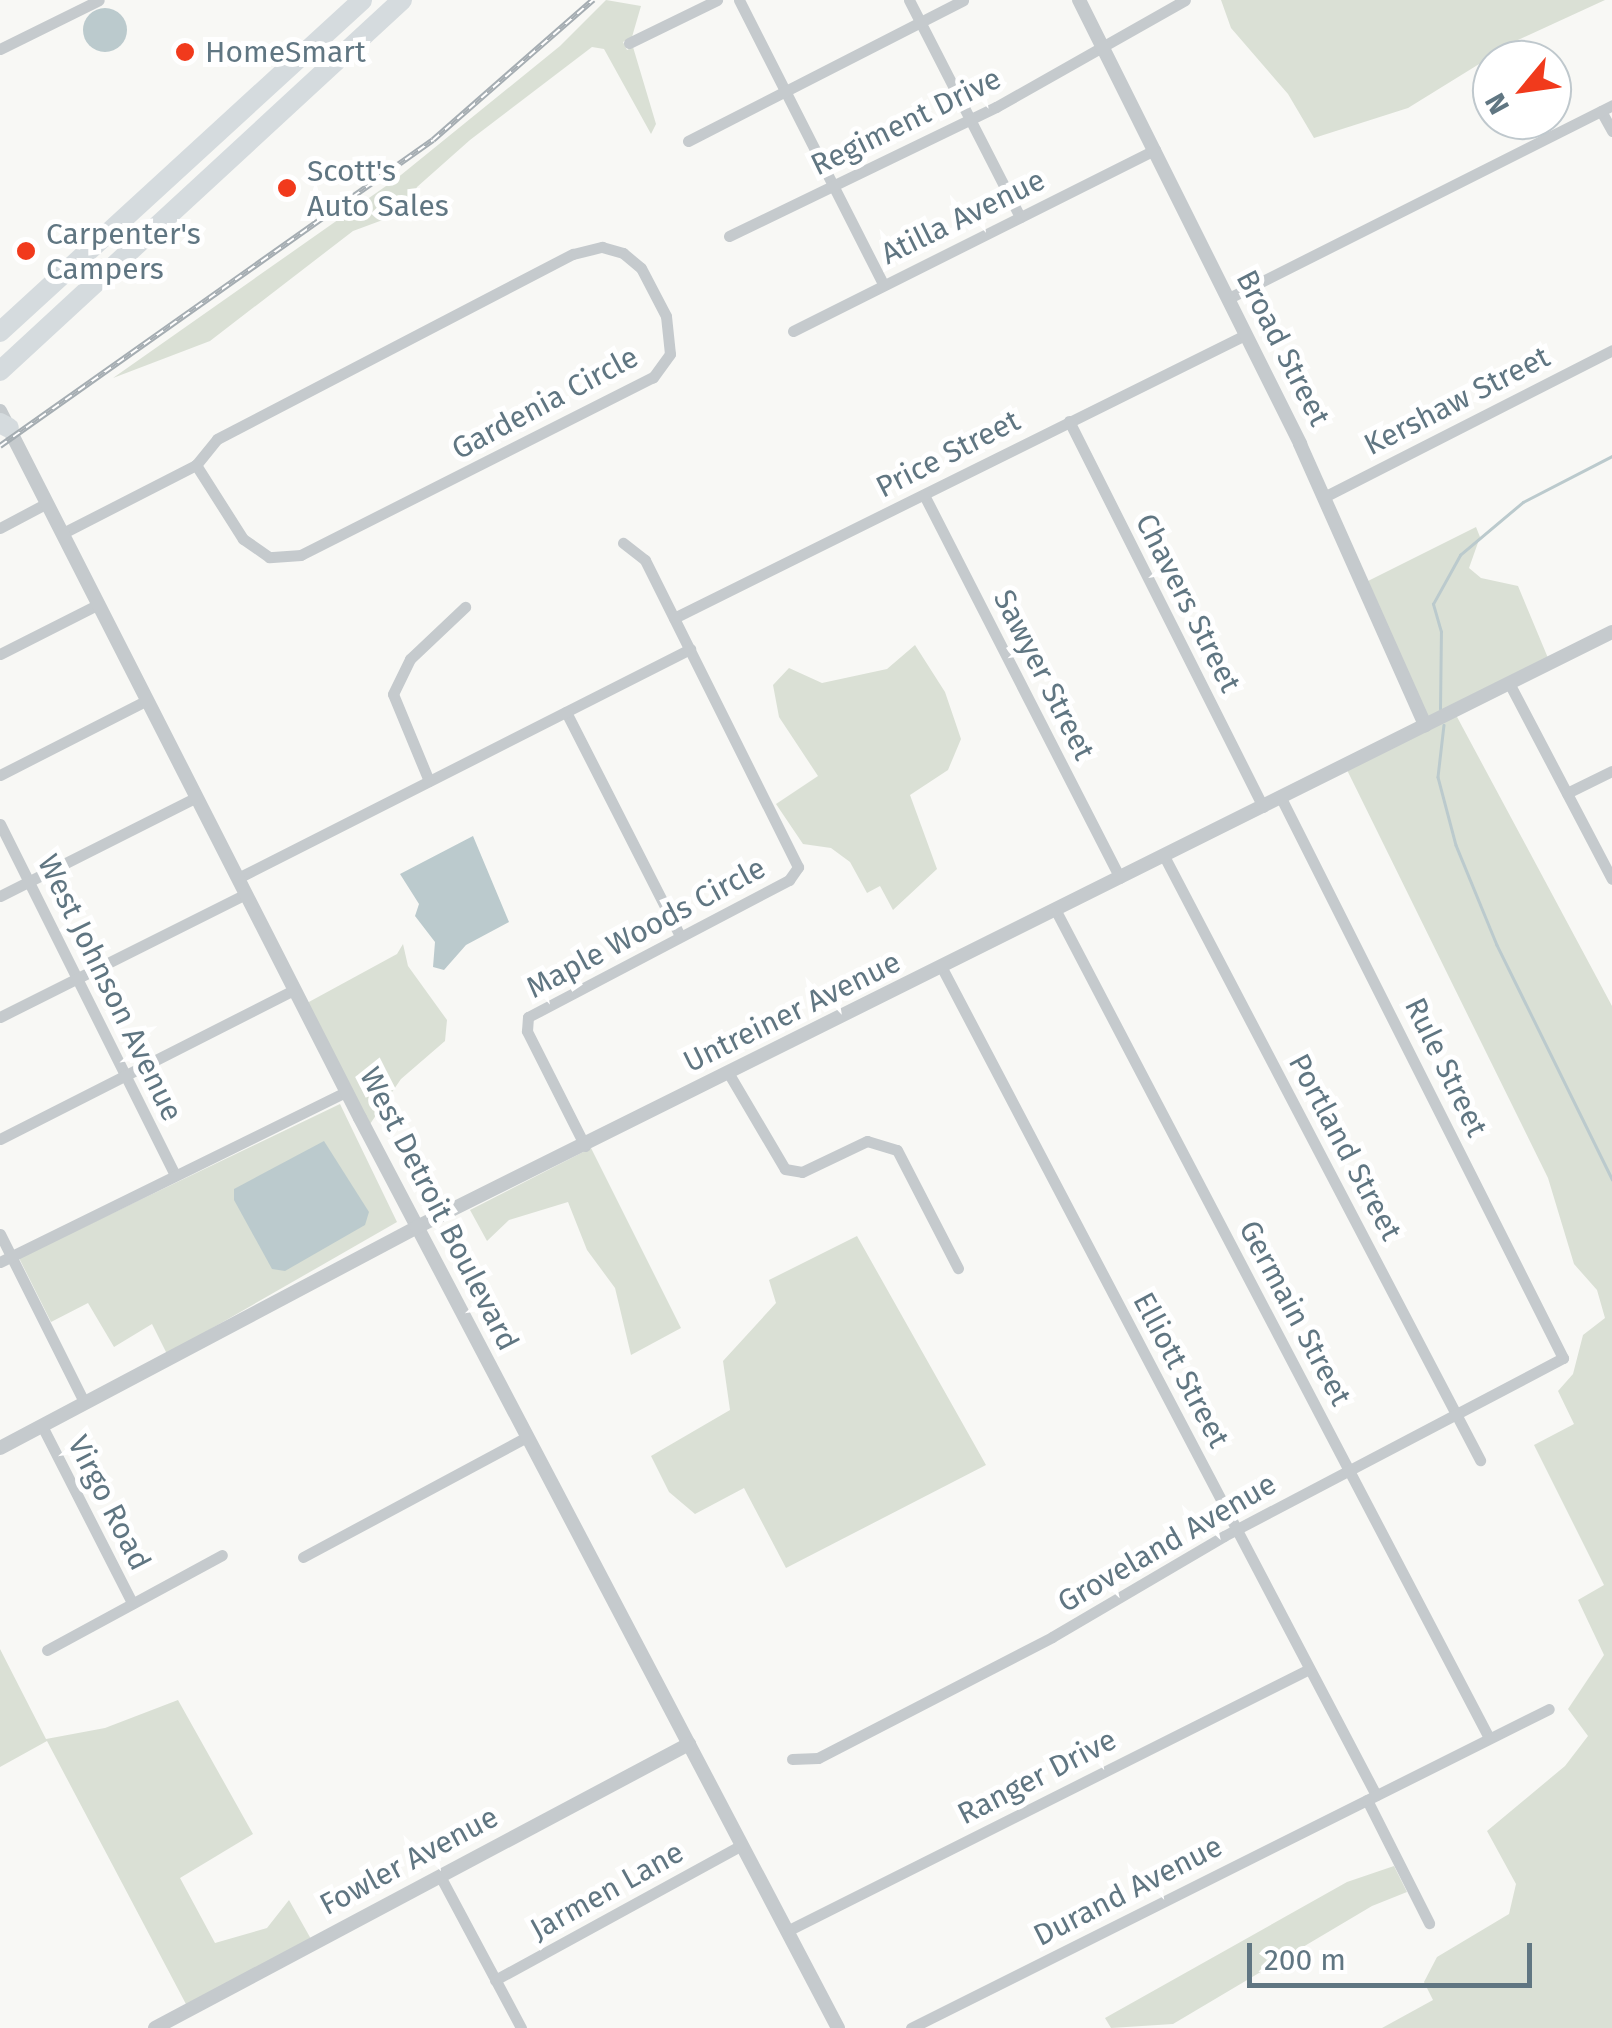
<!DOCTYPE html>
<html>
<head>
<meta charset="utf-8">
<style>
  body { margin:0 }
  #map { position:relative; width:1612px; height:2028px; overflow:hidden; background:#f8f8f5; font-family:"Fira Sans",sans-serif }
  div>[style] { position:absolute }
  [style*='--x'] { left:calc(var(--x)*1px); top:calc(var(--y)*1px); width:calc(var(--w)*1px); rotate:calc(var(--a)*1deg) }
  .green>* { inset:0; background:#dae0d5 }
  .water>* { inset:0; background:#bbcacd }
  .round { border-radius:50% }
  .stream>* { height:2.5px; margin:-1.25px; padding:0 1.25px; transform-origin:1.25px; border-radius:1.25px; background:#bbcacd }
  .minor>* { height:11px; margin:-5.5px; padding:0 5.5px; transform-origin:5.5px; border-radius:5.5px; background:#c5cacd }
  .tertiary>* { height:14px; margin:-7px; padding:0 7px; transform-origin:7px; border-radius:7px; background:#c5cacd }
  .trunk>* { height:20px; margin:-10px; padding:0 10px; transform-origin:10px; border-radius:10px; background:#d5dbde }
  .rail>* { height:6px; margin-top:-3px; transform-origin:0; background:repeating-linear-gradient(90deg,#fff 0 8px,#a5adb2 0 16px); box-sizing:border-box; border-block:2px solid #a5adb2 }
  .dots>* { width:28px; height:28px; translate:-50% -50%; box-sizing:border-box; border:5px solid #fff; border-radius:50% }
  span { translate:-50% -50%; white-space:nowrap; text-align:center; line-height:1.15; -webkit-text-stroke:10px #fff; paint-order:stroke }
  .poi-label { font-size:30px; color:#607682 }
  .left { translate:0 -50%; text-align:left }
  .street-label { font-size:30px; color:#607682 }
  .north { position:absolute; left:1472px; top:40px; width:100px; height:100px; box-sizing:border-box; background:#fff; border:2px solid #bfc8cd; border-radius:50%; rotate:241deg; font-size:28px; font-weight:700; line-height:40px; text-align:center; color:#607682 }
  .north::after { content:''; display:block; margin:auto; width:35px; height:45px; background:#f13a1c; clip-path:polygon(50% 0,100% 100%,50% 72%,0 100%) }
  .scale { position:absolute; left:1247px; top:1943px; width:285px; height:45px; box-sizing:border-box; border:5px solid #607682; border-top:0; padding-left:12px; font-size:30px; line-height:35px; white-space:nowrap; color:#607682; -webkit-text-stroke:8px #fff; paint-order:stroke }
</style>
</head>
<body>
<div id="map">
  <div class="green">
    <i style="clip-path:polygon(606px 0,641px 6px,632px 37px,623px 42px,627px 50px,633px 47px,656px 124px,651px 134px,604px 49px,592px 47px,470px 140px,417px 187px,407px 211px,353px 231px,210px 341px,113px 378px,396px 179px,560px 46px)"></i>
    <i style="clip-path:polygon(1221px 0,1605px 0,1518px 40px,1408px 108px,1314px 138px,1288px 94px,1231px 28px)"></i>
    <i style="clip-path:polygon(1476px 527px,1480px 537px,1469px 568px,1481px 578px,1518px 586px,1548px 658px,1428px 718px,1368px 581px)"></i>
    <i style="clip-path:polygon(915px 645px,945px 692px,961px 739px,948px 770px,910px 795px,937px 869px,893px 910px,880px 886px,867px 893px,850px 862px,831px 848px,803px 844px,776px 804px,818px 776px,779px 717px,773px 685px,789px 668px,822px 683px,887px 669px)"></i>
    <i style="clip-path:polygon(1456px 715px,1612px 1006px,1612px 2028px,1382px 2028px,1433px 2000px,1424px 1982px,1437px 1957px,1509px 1914px,1516px 1884px,1487px 1831px,1565px 1766px,1588px 1736px,1568px 1709px,1604px 1655px,1578px 1600px,1604px 1585px,1534px 1445px,1574px 1424px,1558px 1391px,1573px 1374px,1583px 1335px,1605px 1318px,1597px 1290px,1574px 1264px,1548px 1178px,1347px 770px)"></i>
    <i style="clip-path:polygon(403px 944px,408px 966px,447px 1020px,445px 1041px,401px 1079px,370px 1124px,307px 1003px,397px 954px)"></i>
    <i style="clip-path:polygon(340px 1104px,397px 1222px,167px 1354px,152px 1324px,114px 1347px,88px 1303px,51px 1322px,19px 1258px)"></i>
    <i style="clip-path:polygon(591px 1148px,681px 1328px,631px 1355px,615px 1288px,587px 1250px,568px 1202px,509px 1220px,487px 1241px,470px 1210px)"></i>
    <i style="clip-path:polygon(857px 1236px,986px 1465px,786px 1568px,744px 1488px,695px 1514px,669px 1492px,651px 1456px,730px 1410px,723px 1361px,776px 1303px,769px 1280px)"></i>
    <i style="clip-path:polygon(0 1649px,46px 1739px,105px 1728px,178px 1700px,253px 1834px,180px 1878px,215px 1943px,267px 1928px,289px 1900px,311px 1939px,187px 2006px,47px 1741px,0 1767px)"></i>
    <i style="clip-path:polygon(1394px 1866px,1407px 1892px,1372px 1906px,1173px 2024px,1111px 2028px,1105px 2018px,1347px 1882px)"></i>
  </div>
  <div class="water">
    <i class="round" style="left:83px;top:8px;width:44px;height:44px"></i>
    <i style="clip-path:polygon(473px 836px,509px 922px,466px 945px,444px 970px,433px 967px,435px 942px,415px 916px,419px 904px,400px 874px)"></i>
    <i style="clip-path:polygon(324px 1141px,369px 1212px,365px 1225px,285px 1271px,272px 1269px,234px 1200px,234px 1189px)"></i>
  </div>
  <div class="stream">
    <i style="--x:1440;--y:709;--w:77;--a:-89.3"></i>
    <i style="--x:1441;--y:632;--w:29;--a:-106"></i>
    <i style="--x:1433;--y:604;--w:56;--a:-61.1"></i>
    <i style="--x:1460;--y:555;--w:82;--a:-40.1"></i>
    <i style="--x:1523;--y:502;--w:100;--a:-27.3"></i>
    <i style="--x:1444;--y:725;--w:52;--a:96.6"></i>
    <i style="--x:1438;--y:777;--w:70;--a:75.2"></i>
    <i style="--x:1456;--y:845;--w:108;--a:67.7"></i>
    <i style="--x:1497;--y:945;--w:261;--a:63.8"></i>
  </div>
  <div class="minor">
    <i style="--x:739;--y:0;--w:318;--a:63.1"></i>
    <i style="--x:909;--y:0;--w:244;--a:62.9"></i>
    <i style="--x:629;--y:43;--w:98;--a:-26"></i>
    <i style="--x:0;--y:49;--w:110;--a:-26.3"></i>
    <i style="--x:1601;--y:111;--w:23;--a:61"></i>
    <i style="--x:688;--y:141;--w:309;--a:-27.1"></i>
    <i style="--x:729;--y:236;--w:297;--a:-25.8"></i>
    <i style="--x:996;--y:107;--w:217;--a:-29.5"></i>
    <i style="--x:602;--y:247;--w:22;--a:16"></i>
    <i style="--x:623;--y:253;--w:23;--a:40"></i>
    <i style="--x:641;--y:268;--w:54;--a:62.5"></i>
    <i style="--x:666;--y:316;--w:38;--a:84"></i>
    <i style="--x:670;--y:354;--w:29;--a:126"></i>
    <i style="--x:653;--y:377;--w:394;--a:153.2"></i>
    <i style="--x:301;--y:555;--w:32;--a:176"></i>
    <i style="--x:269;--y:557;--w:32;--a:-145"></i>
    <i style="--x:243;--y:539;--w:88;--a:-122.4"></i>
    <i style="--x:196;--y:465;--w:33;--a:-51"></i>
    <i style="--x:217;--y:439;--w:401;--a:-27.5"></i>
    <i style="--x:573;--y:254;--w:30;--a:-14"></i>
    <i style="--x:1227;--y:299;--w:431;--a:-26.7"></i>
    <i style="--x:793;--y:331;--w:405;--a:-26.6"></i>
    <i style="--x:1069;--y:421;--w:432;--a:63.3"></i>
    <i style="--x:924;--y:495;--w:430;--a:62.9"></i>
    <i style="--x:1324;--y:497;--w:323;--a:-27"></i>
    <i style="--x:0;--y:528;--w:53;--a:-28"></i>
    <i style="--x:63;--y:533;--w:149;--a:-27.1"></i>
    <i style="--x:674;--y:618;--w:637;--a:-26.36"></i>
    <i style="--x:0;--y:654;--w:111;--a:-26.8"></i>
    <i style="--x:1509;--y:683;--w:221;--a:62.3"></i>
    <i style="--x:566;--y:712;--w:251;--a:63"></i>
    <i style="--x:0;--y:775;--w:165;--a:-27"></i>
    <i style="--x:429;--y:781;--w:94;--a:-112.5"></i>
    <i style="--x:393;--y:694;--w:39;--a:-64"></i>
    <i style="--x:410;--y:659;--w:76;--a:-43.4"></i>
    <i style="--x:1567;--y:793;--w:50;--a:-26.1"></i>
    <i style="--x:0;--y:824;--w:392;--a:63.5"></i>
    <i style="--x:1164;--y:856;--w:682;--a:62.38"></i>
    <i style="--x:238;--y:878;--w:507;--a:-26.87"></i>
    <i style="--x:0;--y:896;--w:220;--a:-26.7"></i>
    <i style="--x:1056;--y:911;--w:933;--a:62.36"></i>
    <i style="--x:942;--y:968;--w:934;--a:62.31"></i>
    <i style="--x:0;--y:1017;--w:275;--a:-26.6"></i>
    <i style="--x:729;--y:1074;--w:110;--a:59.5"></i>
    <i style="--x:785;--y:1169;--w:17;--a:10"></i>
    <i style="--x:802;--y:1172;--w:72;--a:-25.5"></i>
    <i style="--x:867;--y:1141;--w:31;--a:17"></i>
    <i style="--x:897;--y:1150;--w:133;--a:62.7"></i>
    <i style="--x:0;--y:1139;--w:330;--a:-26.9"></i>
    <i style="--x:585;--y:1146;--w:129;--a:-116.8"></i>
    <i style="--x:527;--y:1031;--w:14;--a:-86"></i>
    <i style="--x:528;--y:1017;--w:295;--a:-27.7"></i>
    <i style="--x:789;--y:880;--w:16;--a:-55"></i>
    <i style="--x:798;--y:867;--w:343;--a:-116.5"></i>
    <i style="--x:645;--y:560;--w:28;--a:-142"></i>
    <i style="--x:0;--y:1234;--w:188;--a:63.4"></i>
    <i style="--x:0;--y:1262;--w:387;--a:-26.2"></i>
    <i style="--x:42;--y:1426;--w:199;--a:63"></i>
    <i style="--x:303;--y:1557;--w:254;--a:-28.2"></i>
    <i style="--x:47;--y:1650;--w:199;--a:-28.5"></i>
    <i style="--x:792;--y:1759;--w:26;--a:-2"></i>
    <i style="--x:818;--y:1758;--w:263;--a:-27.3"></i>
    <i style="--x:1052;--y:1637;--w:199;--a:-30.4"></i>
    <i style="--x:1224;--y:1536;--w:383;--a:-27.7"></i>
    <i style="--x:1563;--y:1358;--w:627;--a:-116.73"></i>
    <i style="--x:1367;--y:1800;--w:138;--a:63.2"></i>
    <i style="--x:440;--y:1876;--w:172;--a:61.9"></i>
    <i style="--x:787;--y:1931;--w:584;--a:-26.65"></i>
    <i style="--x:495;--y:1980;--w:281;--a:-28.7"></i>
    <i style="--x:911;--y:2028;--w:713;--a:-26.57"></i>
  </div>
  <div class="tertiary">
    <i style="--x:1079;--y:0;--w:496;--a:63.5"></i>
    <i style="--x:1300;--y:444;--w:308;--a:66"></i>
    <i style="--x:0;--y:411;--w:793;--a:63.02"></i>
    <i style="--x:360;--y:1118;--w:1028;--a:62.29"></i>
    <i style="--x:0;--y:1448;--w:472;--a:-27.9"></i>
    <i style="--x:417;--y:1227;--w:1335;--a:-26.47"></i>
    <i style="--x:155;--y:2028;--w:605;--a:-28.01"></i>
  </div>
  <div class="trunk">
    <i style="--x:0;--y:332;--w:491;--a:-42.5"></i>
    <i style="--x:0;--y:371;--w:547;--a:-42.7"></i>
    <i style="--x:0;--y:423;--w:10;--a:29"></i>
  </div>
  <div class="rail">
    <i style="--x:0;--y:446;--w:530;--a:-35.25"></i>
    <i style="--x:433;--y:140;--w:213;--a:-41.2"></i>
  </div>
  <div class="dots">
    <i style="left:185px;top:52px;background:#f13a1c"></i>
    <i style="left:287px;top:188px;background:#f13a1c"></i>
    <i style="left:26px;top:251px;background:#f13a1c"></i>
  </div>
  <div class="poi-label">
    <span class="left" style="left:205px;top:52px">HomeSmart</span>
    <span class="left" style="left:307px;top:188px">Scott's<br>Auto Sales</span>
    <span class="left" style="left:46px;top:251px">Carpenter's<br>Campers</span>
  </div>
  <div class="street-label">
    <span style="left:906px;top:122px;rotate:-26deg">Regiment Drive</span>
    <span style="left:963px;top:217px;rotate:-26deg">Atilla Avenue</span>
    <span style="left:1283px;top:348px;rotate:63deg">Broad Street</span>
    <span style="left:1457px;top:401px;rotate:-27deg">Kershaw Street</span>
    <span style="left:545px;top:403px;rotate:-28deg">Gardenia Circle</span>
    <span style="left:948px;top:454px;rotate:-27deg">Price Street</span>
    <span style="left:1188px;top:603px;rotate:63deg">Chavers Street</span>
    <span style="left:1044px;top:675px;rotate:63deg">Sawyer Street</span>
    <span style="left:646px;top:928px;rotate:-28deg">Maple Woods Circle</span>
    <span style="left:110px;top:988px;rotate:64deg">West Johnson Avenue</span>
    <span style="left:792px;top:1012px;rotate:-26deg">Untreiner Avenue</span>
    <span style="left:1446px;top:1067px;rotate:64deg">Rule Street</span>
    <span style="left:1345px;top:1147px;rotate:62deg">Portland Street</span>
    <span style="left:439px;top:1209px;rotate:63deg">West Detroit Boulevard</span>
    <span style="left:1295px;top:1313px;rotate:62deg">Germain Street</span>
    <span style="left:1181px;top:1370px;rotate:62deg">Elliott Street</span>
    <span style="left:109px;top:1503px;rotate:63deg">Virgo Road</span>
    <span style="left:1167px;top:1543px;rotate:-30deg">Groveland Avenue</span>
    <span style="left:1037px;top:1777px;rotate:-27deg">Ranger Drive</span>
    <span style="left:409px;top:1861px;rotate:-28deg">Fowler Avenue</span>
    <span style="left:607px;top:1891px;rotate:-29deg">Jarmen Lane</span>
    <span style="left:1128px;top:1891px;rotate:-27deg">Durand Avenue</span>
  </div>
  <div class="north">N</div>
  <div class="scale">200 m</div>
</div>
</body>
</html>
